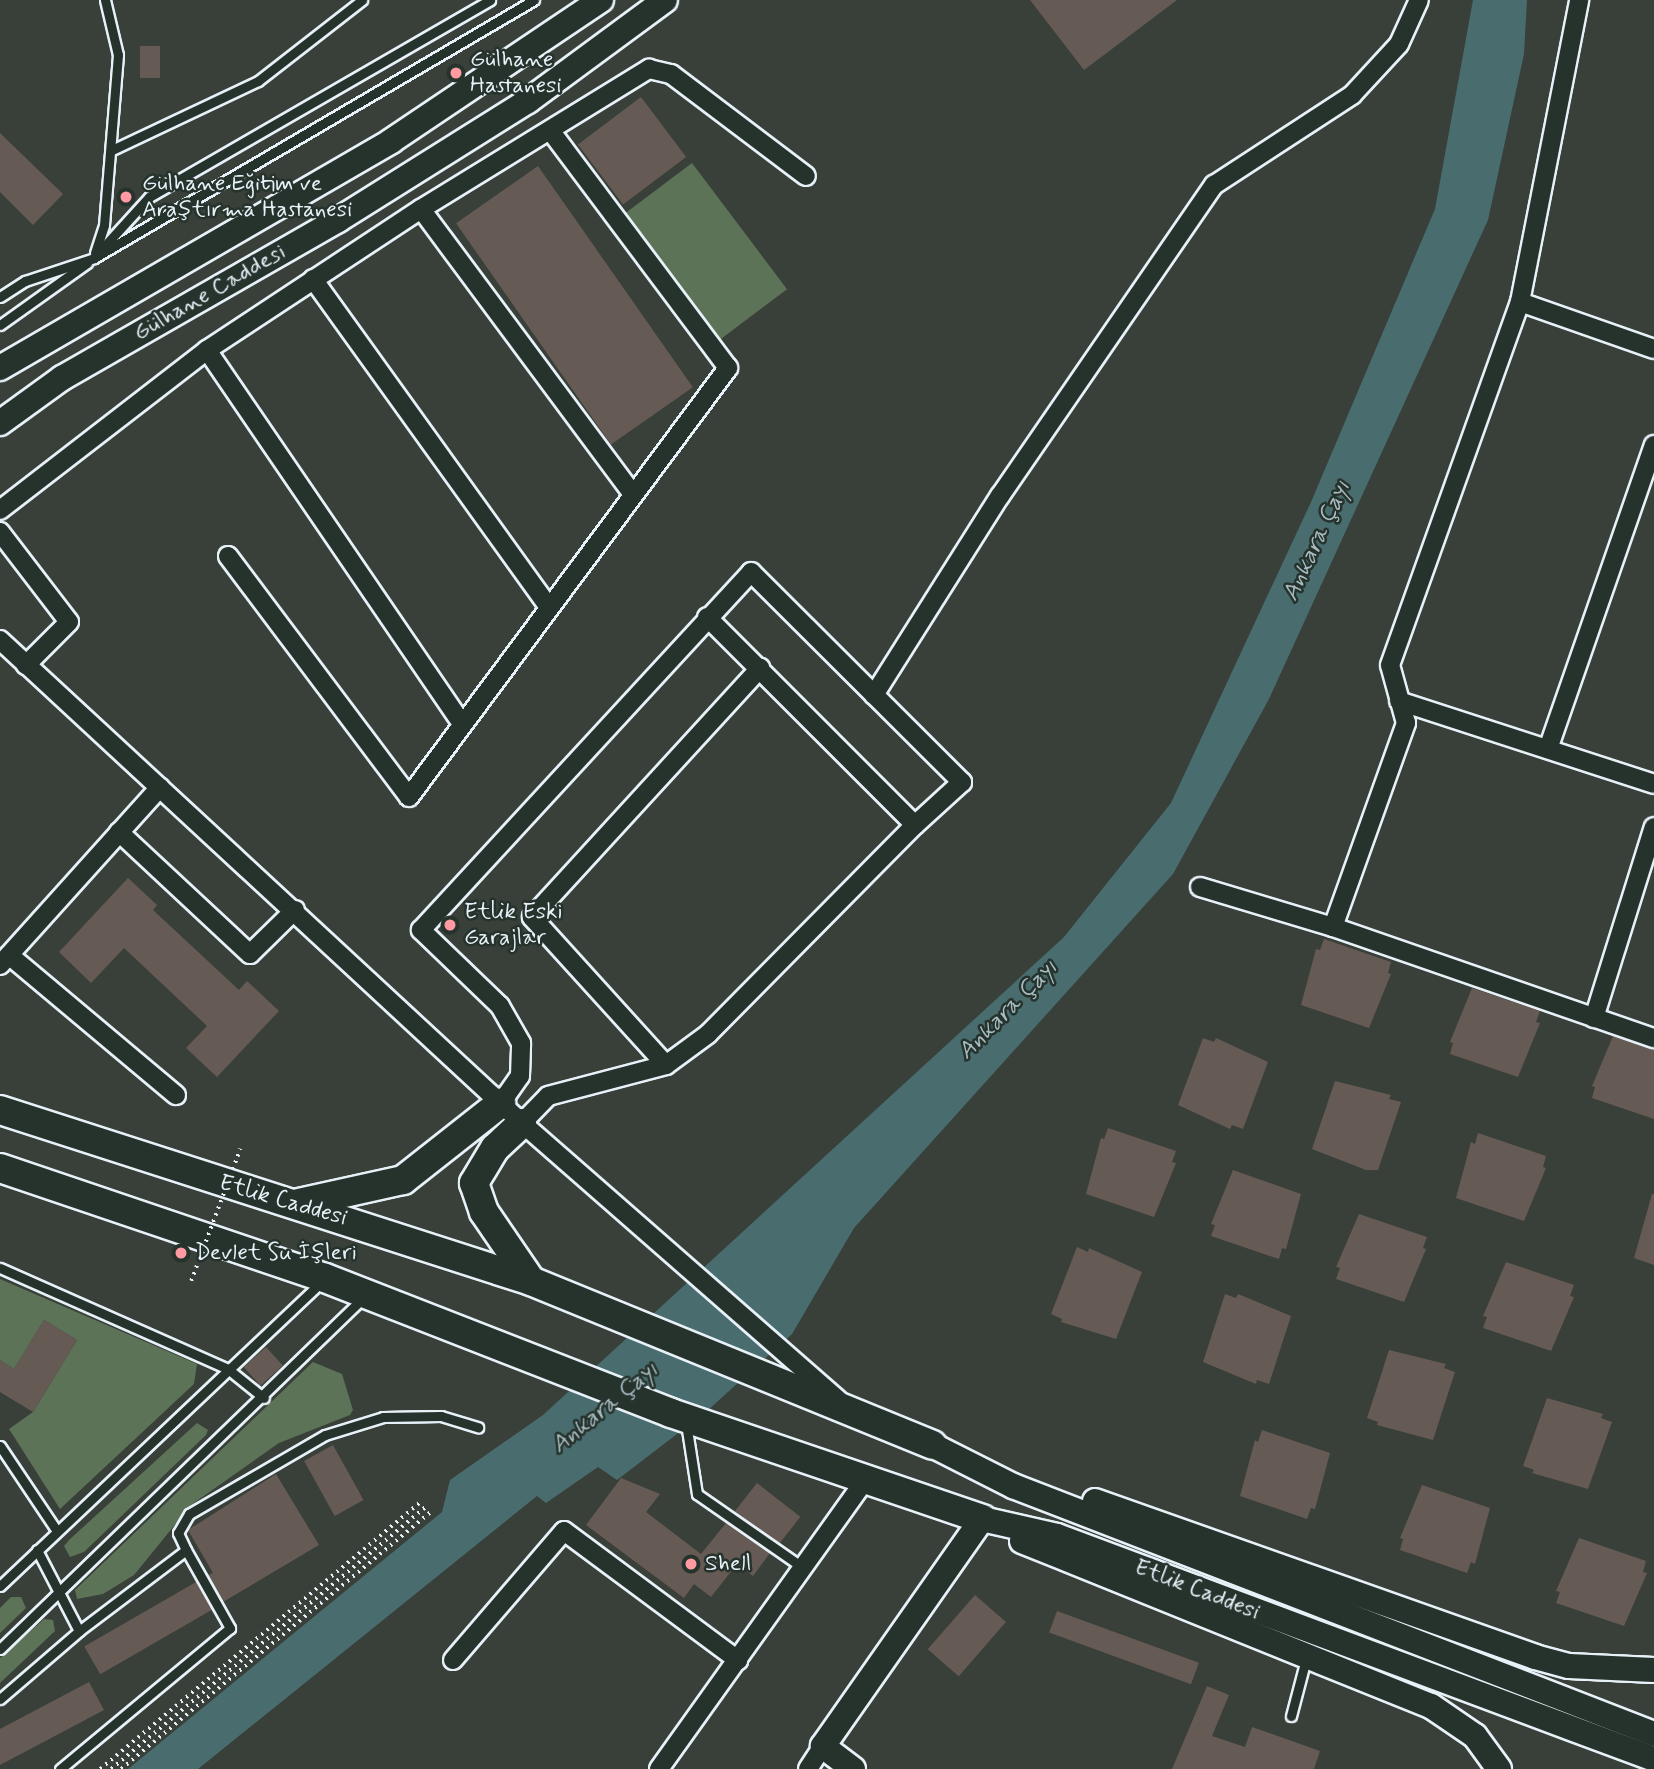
<!DOCTYPE html>
<html>
<head>
<meta charset="utf-8">
<style>
  body { margin:0 }
  #map { position:relative; width:1654px; height:1769px; overflow:hidden; background:#393f39; font-family:Mynerve,sans-serif }
  div>[style] { position:absolute }
  [style*='--x'] { left:calc(var(--x)*1px); top:calc(var(--y)*1px); width:calc(var(--w)*1px); rotate:calc(var(--a)*1deg) }
  .green>* { inset:0; background:#5c7357; transform-origin:0 0 }
  .water>* { inset:0; background:#496d6f }
  .building>* { inset:0; background:#665b54; transform-origin:0 0 }
  .path>* { height:3.5px; margin-top:-1.75px; transform-origin:0; background:repeating-linear-gradient(90deg,#e8f1f8 0 2px,transparent 0 7px) }
  .roads { filter:drop-shadow(2px 0 #e8f1f8) drop-shadow(-2px 0 #e8f1f8) drop-shadow(0 2px #e8f1f8) drop-shadow(0 -2px #e8f1f8) }
  .lane>* { height:9px; margin:-4.5px; padding:0 4.5px; transform-origin:4.5px; border-radius:4.5px; background:#26332d }
  .street>* { height:18px; margin:-9px; padding:0 9px; transform-origin:9px; border-radius:9px; background:#26332d }
  .secondary>* { height:24px; margin:-12px; padding:0 12px; transform-origin:12px; border-radius:12px; background:#26332d }
  .primary>* { height:28px; margin:-14px; padding:0 14px; transform-origin:14px; border-radius:14px; background:#26332d }
  .path-bridge>* { height:3.5px; margin-top:-1.75px; transform-origin:0; background:repeating-linear-gradient(90deg,#e8f1f8 0 2px,transparent 0 7px) }
  .dots>* { width:19px; height:19px; translate:-50% -50%; box-sizing:border-box; border:4px solid #26332d; border-radius:50% }
  span { translate:-50% -50%; white-space:nowrap; text-align:center; line-height:1.15; -webkit-text-stroke:5px #26332d; paint-order:stroke }
  .poi-label { font-size:23px; color:#e8f1f8 }
  .left { translate:0 -50%; text-align:left }
  .street-label { font-size:23px; color:#e8f1f8 }
  .water-label { font-size:24px; color:#a8bcc1; font-style:italic }
</style>
</head>
<body>
<div id="map">
  <div class="green">
    <i style="left:692px;top:163px;width:158px;height:87px;rotate:53deg"></i>
    <i style="clip-path:polygon(0 1279px,197px 1364px,194px 1384px,60px 1509px,9px 1429px,33px 1412px,77px 1340px,44px 1320px,14px 1369px,0 1360px)"></i>
    <i style="clip-path:polygon(313px 1362px,342px 1374px,353px 1410px,350px 1415px,279px 1443px,191px 1505px,134px 1575px,103px 1594px,77px 1599px,75px 1590px)"></i>
    <i style="clip-path:polygon(197px 1423px,208px 1430px,206px 1435px,84px 1552px,70px 1557px,64px 1546px,69px 1540px)"></i>
    <i style="clip-path:polygon(11px 1597px,21px 1597px,26px 1608px,0 1633px,0 1608px)"></i>
    <i style="clip-path:polygon(44px 1619px,53px 1620px,55px 1631px,0 1683px,0 1658px)"></i>
  </div>
  <div class="water">
    <i style="clip-path:polygon(1473px 0,1527px 0,1524px 54px,1488px 220px,1269px 699px,1173px 874px,854px 1228px,792px 1334px,707px 1411px,617px 1480px,598px 1467px,546px 1503px,537px 1496px,198px 1769px,128px 1769px,442px 1512px,450px 1480px,543px 1415px,1064px 937px,1171px 803px,1311px 502px,1435px 209px)"></i>
  </div>
  <div class="building">
    <i style="clip-path:polygon(1030px 0,1177px 0,1084px 70px)"></i>
    <i style="left:140px;top:46px;width:20px;height:32px"></i>
    <i style="left:641px;top:97px;width:75px;height:79px;rotate:53deg"></i>
    <i style="clip-path:polygon(0 133px,63px 194px,33px 225px,0 192px)"></i>
    <i style="left:538px;top:166px;width:270px;height:100px;rotate:55deg"></i>
    <i style="clip-path:polygon(128px 878px,157px 905px,153px 910px,239px 990px,247px 981px,279px 1011px,217px 1077px,186px 1048px,207px 1026px,124px 948px,91px 983px,59px 952px)"></i>
    <i style="clip-path:polygon(1324px 939px,1391px 962px,1388px 973px,1391px 974px,1369px 1028px,1301px 1005px,1316px 949px,1320px 950px)"></i>
    <i style="clip-path:polygon(1472px 988px,1540px 1011px,1536px 1022px,1540px 1023px,1518px 1077px,1450px 1054px,1453px 1043px,1450px 1042px)"></i>
    <i style="clip-path:polygon(1613px 1036px,1654px 1049px,1654px 1119px,1592px 1098px,1595px 1087px,1592px 1086px)"></i>
    <i style="clip-path:polygon(1203px 1038px,1214px 1042px,1216px 1038px,1268px 1062px,1243px 1129px,1232px 1125px,1230px 1129px,1178px 1105px)"></i>
    <i style="clip-path:polygon(1335px 1081px,1391px 1095px,1389px 1099px,1401px 1102px,1378px 1170px,1366px 1170px,1312px 1149px)"></i>
    <i style="clip-path:polygon(1108px 1128px,1176px 1151px,1172px 1162px,1176px 1163px,1154px 1217px,1086px 1194px,1101px 1138px,1104px 1139px)"></i>
    <i style="clip-path:polygon(1478px 1133px,1546px 1156px,1543px 1167px,1546px 1168px,1524px 1221px,1456px 1198px,1471px 1142px,1475px 1144px)"></i>
    <i style="clip-path:polygon(1233px 1170px,1301px 1194px,1286px 1249px,1282px 1248px,1279px 1259px,1211px 1236px,1215px 1225px,1211px 1224px)"></i>
    <i style="clip-path:polygon(1652px 1194px,1654px 1194px,1654px 1265px,1634px 1258px)"></i>
    <i style="clip-path:polygon(1359px 1214px,1427px 1237px,1423px 1248px,1426px 1249px,1404px 1302px,1336px 1279px,1340px 1268px,1336px 1267px)"></i>
    <i style="clip-path:polygon(1077px 1247px,1088px 1252px,1089px 1248px,1142px 1272px,1116px 1339px,1061px 1322px,1062px 1319px,1051px 1314px)"></i>
    <i style="clip-path:polygon(1506px 1262px,1574px 1285px,1570px 1296px,1574px 1297px,1551px 1351px,1483px 1328px,1487px 1317px,1483px 1316px)"></i>
    <i style="clip-path:polygon(1225px 1294px,1236px 1298px,1238px 1294px,1291px 1316px,1269px 1384px,1257px 1380px,1256px 1384px,1203px 1362px)"></i>
    <i style="clip-path:polygon(44px 1320px,77px 1340px,33px 1412px,0 1392px,0 1360px,14px 1369px)"></i>
    <i style="left:266px;top:1347px;width:25px;height:30px;rotate:48deg"></i>
    <i style="clip-path:polygon(1389px 1350px,1446px 1364px,1444px 1368px,1455px 1372px,1433px 1440px,1377px 1425px,1378px 1422px,1367px 1418px)"></i>
    <i style="clip-path:polygon(1547px 1398px,1603px 1414px,1601px 1418px,1612px 1422px,1588px 1489px,1532px 1473px,1534px 1470px,1523px 1466px)"></i>
    <i style="clip-path:polygon(1262px 1430px,1330px 1453px,1315px 1509px,1311px 1508px,1307px 1519px,1240px 1496px,1255px 1440px,1258px 1442px)"></i>
    <i style="left:333px;top:1445px;width:63px;height:33px;rotate:61deg"></i>
    <i style="clip-path:polygon(276px 1474px,319px 1545px,223px 1602px,208px 1575px,213px 1573px,188px 1530px)"></i>
    <i style="clip-path:polygon(621px 1478px,660px 1494px,646px 1512px,701px 1554px,726px 1523px,770px 1553px,753px 1576px,737px 1564px,711px 1597px,694px 1584px,684px 1598px,586px 1525px)"></i>
    <i style="left:757px;top:1483px;width:55px;height:36px;rotate:38deg"></i>
    <i style="clip-path:polygon(1422px 1485px,1490px 1508px,1475px 1564px,1471px 1562px,1467px 1573px,1400px 1550px,1403px 1539px,1400px 1538px)"></i>
    <i style="clip-path:polygon(1579px 1538px,1646px 1561px,1643px 1572px,1647px 1573px,1624px 1626px,1556px 1603px,1560px 1592px,1556px 1591px)"></i>
    <i style="left:196px;top:1582px;width:32px;height:129px;rotate:60deg"></i>
    <i style="left:975px;top:1595px;width:41px;height:72px;rotate:41deg"></i>
    <i style="left:1057px;top:1611px;width:151px;height:23px;rotate:20deg"></i>
    <i style="clip-path:polygon(89px 1682px,104px 1710px,0 1765px,0 1729px)"></i>
    <i style="clip-path:polygon(1207px 1686px,1229px 1695px,1212px 1736px,1245px 1747px,1252px 1727px,1320px 1751px,1314px 1769px,1172px 1769px)"></i>
  </div>
  <div class="path">
    <i style="--x:100;--y:1769;--w:419;--a:-39.8"></i>
    <i style="--x:111;--y:1769;--w:411;--a:-39.8"></i>
    <i style="--x:121;--y:1769;--w:404;--a:-39.7"></i>
  </div>
  <div class="roads">
    <div class="lane">
      <i style="--x:112;--y:150;--w:161;--a:-25.3"></i>
      <i style="--x:258;--y:81;--w:132;--a:-37.9"></i>
      <i style="--x:100;--y:251;--w:73;--a:-47.8"></i>
      <i style="--x:149;--y:197;--w:394;--a:-30"></i>
      <i style="--x:95;--y:253;--w:29;--a:-72"></i>
      <i style="--x:104;--y:225;--w:171;--a:-85.3"></i>
      <i style="--x:118;--y:55;--w:57;--a:-103.3"></i>
      <i style="--x:0;--y:297;--w:30;--a:-33"></i>
      <i style="--x:25;--y:281;--w:73;--a:-18.4"></i>
      <i style="--x:94;--y:258;--w:510;--a:-30.39"></i>
      <i style="--x:0;--y:325;--w:107;--a:-35.5"></i>
      <i style="--x:0;--y:1268;--w:249;--a:23.9"></i>
      <i style="--x:228;--y:1369;--w:46;--a:38.9"></i>
      <i style="--x:686;--y:1423;--w:72;--a:81.2"></i>
      <i style="--x:697;--y:1494;--w:131;--a:34.8"></i>
      <i style="--x:0;--y:1446;--w:102;--a:56.2"></i>
      <i style="--x:37;--y:1550;--w:91;--a:62.6"></i>
      <i style="--x:79;--y:1631;--w:134;--a:-37.1"></i>
      <i style="--x:186;--y:1550;--w:90;--a:60.6"></i>
      <i style="--x:230;--y:1628;--w:221;--a:140.3"></i>
      <i style="--x:186;--y:1550;--w:19;--a:-115"></i>
      <i style="--x:178;--y:1533;--w:22;--a:-60"></i>
      <i style="--x:189;--y:1514;--w:157;--a:-30.2"></i>
      <i style="--x:325;--y:1435;--w:61;--a:-17.2"></i>
      <i style="--x:383;--y:1417;--w:58;--a:-1"></i>
      <i style="--x:441;--y:1416;--w:39;--a:17"></i>
      <i style="--x:0;--y:1586;--w:442;--a:-43.4"></i>
      <i style="--x:0;--y:1649;--w:506;--a:-44.04"></i>
      <i style="--x:0;--y:1699;--w:104;--a:-40.7"></i>
      <i style="--x:1291;--y:1716;--w:59;--a:-75.3"></i>
    </div>
    <div class="street">
      <i style="--x:421;--y:209;--w:354;--a:53.4"></i>
      <i style="--x:313;--y:279;--w:404;--a:54.3"></i>
      <i style="--x:1520;--y:302;--w:142;--a:19.3"></i>
      <i style="--x:207;--y:350;--w:453;--a:55.7"></i>
      <i style="--x:0;--y:510;--w:262;--a:-37.7"></i>
      <i style="--x:207;--y:350;--w:256;--a:-33.4"></i>
      <i style="--x:421;--y:209;--w:268;--a:-31.6"></i>
      <i style="--x:649;--y:69;--w:23;--a:13"></i>
      <i style="--x:671;--y:74;--w:169;--a:37.1"></i>
      <i style="--x:0;--y:532;--w:113;--a:52.5"></i>
      <i style="--x:69;--y:622;--w:61;--a:135"></i>
      <i style="--x:228;--y:556;--w:301;--a:53.1"></i>
      <i style="--x:409;--y:797;--w:535;--a:-53.37"></i>
      <i style="--x:728;--y:368;--w:296;--a:-126.8"></i>
      <i style="--x:0;--y:640;--w:711;--a:42.78"></i>
      <i style="--x:522;--y:1123;--w:420;--a:41.2"></i>
      <i style="--x:874;--y:695;--w:236;--a:-57.7"></i>
      <i style="--x:1000;--y:496;--w:378;--a:-55.5"></i>
      <i style="--x:1214;--y:185;--w:165;--a:-33.1"></i>
      <i style="--x:1352;--y:95;--w:69;--a:-47.3"></i>
      <i style="--x:1399;--y:44;--w:48;--a:-65.6"></i>
      <i style="--x:1399;--y:701;--w:268;--a:18"></i>
      <i style="--x:1548;--y:749;--w:322;--a:-70.8"></i>
      <i style="--x:119;--y:832;--w:179;--a:43"></i>
      <i style="--x:250;--y:954;--w:63;--a:-44.4"></i>
      <i style="--x:1200;--y:887;--w:139;--a:16.7"></i>
      <i style="--x:1333;--y:927;--w:340;--a:19.1"></i>
      <i style="--x:1333;--y:927;--w:217;--a:-70.3"></i>
      <i style="--x:1406;--y:723;--w:60;--a:-105.4"></i>
      <i style="--x:1390;--y:665;--w:386;--a:-70.3"></i>
      <i style="--x:1520;--y:302;--w:308;--a:-78.9"></i>
      <i style="--x:9;--y:955;--w:218;--a:40"></i>
      <i style="--x:0;--y:965;--w:239;--a:-48"></i>
      <i style="--x:1594;--y:1018;--w:200;--a:-72.6"></i>
      <i style="--x:666;--y:1065;--w:200;--a:-132.2"></i>
      <i style="--x:532;--y:917;--w:338;--a:-47.5"></i>
      <i style="--x:501;--y:1103;--w:33;--a:-55"></i>
      <i style="--x:520;--y:1076;--w:33;--a:-88"></i>
      <i style="--x:521;--y:1043;--w:43;--a:-119.6"></i>
      <i style="--x:500;--y:1006;--w:110;--a:-136.1"></i>
      <i style="--x:421;--y:930;--w:487;--a:-47.3"></i>
      <i style="--x:751;--y:572;--w:298;--a:44.9"></i>
      <i style="--x:962;--y:782;--w:64;--a:137.5"></i>
      <i style="--x:522;--y:1123;--w:37;--a:-46"></i>
      <i style="--x:548;--y:1096;--w:122;--a:-14.7"></i>
      <i style="--x:666;--y:1065;--w:52;--a:-36.4"></i>
      <i style="--x:708;--y:1034;--w:294;--a:-45.3"></i>
      <i style="--x:915;--y:825;--w:294;--a:-135"></i>
      <i style="--x:453;--y:1660;--w:170;--a:-49.3"></i>
      <i style="--x:564;--y:1531;--w:217;--a:36.6"></i>
      <i style="--x:659;--y:1769;--w:356;--a:-54.5"></i>
      <i style="--x:808;--y:1769;--w:27;--a:-57"></i>
    </div>
    <div class="secondary">
      <i style="--x:0;--y:368;--w:452;--a:-30.1"></i>
      <i style="--x:391;--y:141;--w:253;--a:-33.9"></i>
      <i style="--x:0;--y:423;--w:77;--a:-36"></i>
      <i style="--x:62;--y:378;--w:318;--a:-29.8"></i>
      <i style="--x:338;--y:220;--w:224;--a:-32.1"></i>
      <i style="--x:528;--y:101;--w:170;--a:-36.4"></i>
      <i style="--x:932;--y:1445;--w:91;--a:26.8"></i>
      <i style="--x:1013;--y:1486;--w:687;--a:21.15"></i>
      <i style="--x:1095;--y:1501;--w:467;--a:19.5"></i>
      <i style="--x:1535;--y:1657;--w:35;--a:15"></i>
      <i style="--x:1569;--y:1666;--w:85;--a:2.7"></i>
      <i style="--x:982;--y:1519;--w:77;--a:12.8"></i>
      <i style="--x:1057;--y:1536;--w:637;--a:20.48"></i>
      <i style="--x:1022;--y:1541;--w:441;--a:22"></i>
      <i style="--x:1431;--y:1706;--w:53;--a:34.3"></i>
      <i style="--x:1475;--y:1736;--w:41;--a:54"></i>
      <i style="--x:853;--y:1769;--w:38;--a:-143"></i>
      <i style="--x:823;--y:1746;--w:277;--a:-55"></i>
    </div>
    <div class="primary">
      <i style="--x:0;--y:1110;--w:558;--a:17.85"></i>
      <i style="--x:531;--y:1281;--w:433;--a:22.2"></i>
      <i style="--x:522;--y:1123;--w:37;--a:137"></i>
      <i style="--x:495;--y:1148;--w:41;--a:121"></i>
      <i style="--x:474;--y:1183;--w:31;--a:71"></i>
      <i style="--x:484;--y:1212;--w:83;--a:55.7"></i>
      <i style="--x:0;--y:1168;--w:343;--a:18.7"></i>
      <i style="--x:325;--y:1278;--w:371;--a:21.3"></i>
      <i style="--x:671;--y:1413;--w:329;--a:18.8"></i>
      <i style="--x:299;--y:1203;--w:107;--a:-12.5"></i>
      <i style="--x:403;--y:1180;--w:125;--a:-38.2"></i>
    </div>
  </div>
  <div class="path-bridge">
    <i style="--x:191;--y:1281;--w:141;--a:-69.6"></i>
  </div>
  <div class="dots">
    <i style="left:456px;top:73px;background:#ff9aa2"></i>
    <i style="left:126px;top:197px;background:#ff9aa2"></i>
    <i style="left:450px;top:925px;background:#ff9aa2"></i>
    <i style="left:181px;top:1253px;background:#ff9aa2"></i>
    <i style="left:691px;top:1564px;background:#ff9aa2"></i>
  </div>
  <div class="poi-label">
    <span class="left" style="left:470px;top:73px">Gülhane<br>Hastanesi</span>
    <span class="left" style="left:142px;top:197px">Gülhane Eğitim ve<br>Araştırma Hastanesi</span>
    <span class="left" style="left:464px;top:925px">Etlik Eski<br>Garajlar</span>
    <span class="left" style="left:195px;top:1253px">Devlet Su İşleri</span>
    <span class="left" style="left:705px;top:1564px">Shell</span>
  </div>
  <div class="street-label">
    <span style="left:210px;top:293px;rotate:-30deg">Gülhane Caddesi</span>
    <span style="left:283px;top:1201px;rotate:16deg">Etlik Caddesi</span>
    <span style="left:1197px;top:1590px;rotate:21deg">Etlik Caddesi</span>
  </div>
  <div class="water-label">
    <span style="left:1317px;top:541px;rotate:-65deg">Ankara Çayı</span>
    <span style="left:1008px;top:1010px;rotate:-45deg">Ankara Çayı</span>
    <span style="left:605px;top:1408px;rotate:-39deg">Ankara Çayı</span>
  </div>
</div>
</body>
</html>
